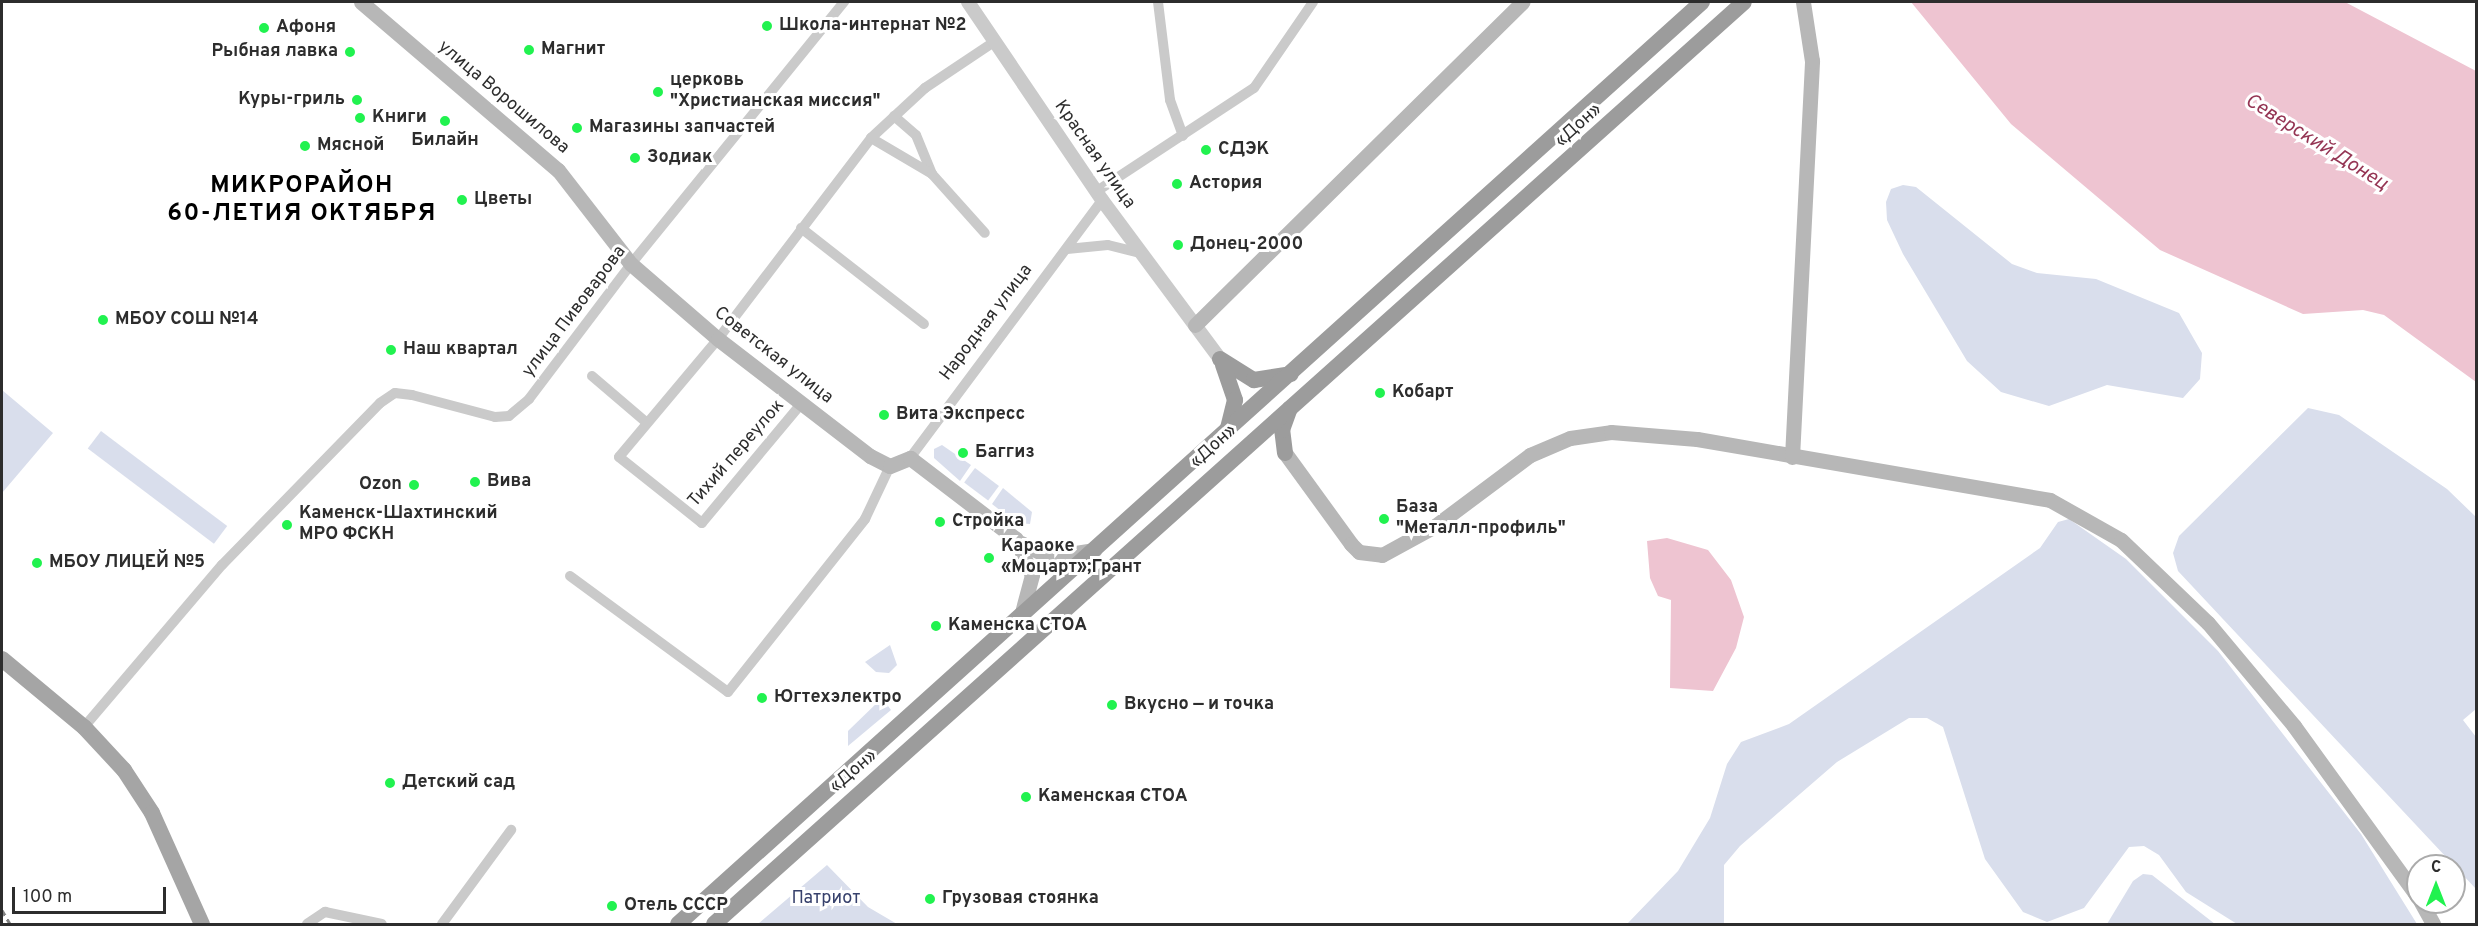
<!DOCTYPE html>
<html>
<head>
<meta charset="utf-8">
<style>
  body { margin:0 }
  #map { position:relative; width:2478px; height:926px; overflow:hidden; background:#fff; font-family:Overpass,sans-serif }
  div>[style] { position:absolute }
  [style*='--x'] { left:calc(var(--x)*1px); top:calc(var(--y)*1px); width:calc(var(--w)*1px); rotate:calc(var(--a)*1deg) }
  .green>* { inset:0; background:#d9deec; transform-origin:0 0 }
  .water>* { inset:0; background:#eec4d1 }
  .minor>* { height:10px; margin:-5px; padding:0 5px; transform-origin:5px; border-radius:5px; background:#cacaca }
  .tertiary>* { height:14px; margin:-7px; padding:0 7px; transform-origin:7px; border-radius:7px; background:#cacaca }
  .secondary>* { height:15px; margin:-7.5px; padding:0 7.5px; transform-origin:7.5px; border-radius:7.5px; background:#b7b7b7 }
  .primary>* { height:16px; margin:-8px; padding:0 8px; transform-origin:8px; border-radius:8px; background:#a5a5a5 }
  .trunk>* { height:16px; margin:-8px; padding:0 8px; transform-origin:8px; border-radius:8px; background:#9c9c9c }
  .rail>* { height:3px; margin-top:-1.5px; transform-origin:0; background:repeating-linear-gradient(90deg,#828282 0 6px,transparent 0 10.5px) }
  .dots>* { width:16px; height:16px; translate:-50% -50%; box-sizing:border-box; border:3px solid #fff; border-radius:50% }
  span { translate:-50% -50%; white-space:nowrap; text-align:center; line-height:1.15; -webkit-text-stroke:6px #fff; paint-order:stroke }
  .poi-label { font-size:18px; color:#2d2d2d; font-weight:700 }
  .left { translate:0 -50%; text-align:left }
  .right { translate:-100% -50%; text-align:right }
  .street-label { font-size:18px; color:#2d2d2d }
  .park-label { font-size:18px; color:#37416c }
  .water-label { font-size:20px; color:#953554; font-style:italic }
  .district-label { font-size:24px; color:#000; font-weight:700; letter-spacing:1.5px }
  .frame { position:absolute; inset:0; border:3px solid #2d2d2d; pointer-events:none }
  .north { position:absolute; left:2406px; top:854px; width:60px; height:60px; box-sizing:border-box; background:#fff; border:2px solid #ababab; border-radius:50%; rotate:0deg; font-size:16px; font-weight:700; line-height:24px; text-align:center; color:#2d2d2d }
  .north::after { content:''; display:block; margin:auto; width:21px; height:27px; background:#21f24f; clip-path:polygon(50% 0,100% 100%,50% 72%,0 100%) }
  .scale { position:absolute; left:12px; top:887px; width:154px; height:27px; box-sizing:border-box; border:3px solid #2d2d2d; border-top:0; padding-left:8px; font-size:18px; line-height:21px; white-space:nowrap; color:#2d2d2d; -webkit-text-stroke:4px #fff; paint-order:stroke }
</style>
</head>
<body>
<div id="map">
  <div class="green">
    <i style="clip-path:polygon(1903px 185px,1916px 187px,2012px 264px,2037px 273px,2096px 279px,2179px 313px,2202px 353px,2200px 379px,2183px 398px,2107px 385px,2049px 406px,2001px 392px,1967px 361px,1903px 254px,1887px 220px,1886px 202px,1891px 189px)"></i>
    <i style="clip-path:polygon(2px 390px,53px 433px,2px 493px)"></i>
    <i style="clip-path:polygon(2308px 408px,2339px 415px,2447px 489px,2476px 517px,2476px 709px,2463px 720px,2476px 737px,2476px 889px,2178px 571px,2173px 553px,2179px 536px)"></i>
    <i style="left:101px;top:431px;width:158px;height:22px;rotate:37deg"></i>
    <i style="clip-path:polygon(942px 445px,971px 465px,960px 481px,934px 458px,934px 449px)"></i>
    <i style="left:975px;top:468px;width:30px;height:18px;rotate:37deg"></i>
    <i style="clip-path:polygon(1003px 488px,1032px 512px,1030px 524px,1016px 523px,992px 504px)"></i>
    <i style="clip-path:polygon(2069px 519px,2126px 559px,2218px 651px,2361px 834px,2417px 924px,2237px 924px,2186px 892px,2159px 855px,2144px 846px,2129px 847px,2084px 908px,2047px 922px,2023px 912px,1985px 859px,1943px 727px,1927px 718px,1909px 718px,1837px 762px,1740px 846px,1724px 865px,1724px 924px,1627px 924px,1678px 871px,1710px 818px,1727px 764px,1741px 742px,1789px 724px,2040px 548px,2058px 522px)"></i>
    <i style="clip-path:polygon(890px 645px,897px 665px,889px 673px,876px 672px,865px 662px)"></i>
    <i style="clip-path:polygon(882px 698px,891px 710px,848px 746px,848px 731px)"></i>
    <i style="clip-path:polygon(827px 865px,868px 907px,897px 924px,758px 924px)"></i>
    <i style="clip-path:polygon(2143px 874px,2152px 875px,2215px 924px,2107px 924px,2133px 881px)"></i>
  </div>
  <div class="water">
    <i style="clip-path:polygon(1911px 2px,2345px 2px,2476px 71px,2476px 382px,2384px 315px,2363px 310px,2303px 314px,2160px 250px,2011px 124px)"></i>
    <i style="clip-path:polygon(1667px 538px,1708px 550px,1731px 580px,1744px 617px,1736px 648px,1713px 691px,1670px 688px,1671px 600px,1658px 596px,1650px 578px,1647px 541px)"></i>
  </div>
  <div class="minor">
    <i style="--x:1158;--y:2;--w:99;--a:83"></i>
    <i style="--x:1170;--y:100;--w:38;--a:70"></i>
    <i style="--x:894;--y:116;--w:29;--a:41"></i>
    <i style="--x:916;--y:135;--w:42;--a:67.7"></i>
    <i style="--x:871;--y:138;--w:71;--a:30.5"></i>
    <i style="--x:932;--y:174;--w:79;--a:48.1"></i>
    <i style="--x:1097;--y:191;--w:188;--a:-33.3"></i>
    <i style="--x:1254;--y:88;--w:104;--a:-55.5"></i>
    <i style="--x:801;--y:228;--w:156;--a:38"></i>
    <i style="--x:1067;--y:249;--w:41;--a:-5.6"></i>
    <i style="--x:1108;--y:245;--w:36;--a:14"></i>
    <i style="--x:592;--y:376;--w:72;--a:40.5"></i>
    <i style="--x:801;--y:404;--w:155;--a:129.8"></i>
    <i style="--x:702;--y:523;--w:106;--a:-141.5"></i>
    <i style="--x:619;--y:457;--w:154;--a:-50"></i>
    <i style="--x:718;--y:339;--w:253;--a:-52.7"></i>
    <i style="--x:871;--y:138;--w:74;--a:-42.8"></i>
    <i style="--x:925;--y:88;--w:83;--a:-33.7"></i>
    <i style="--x:910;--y:458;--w:322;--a:-53.3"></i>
    <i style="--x:570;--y:576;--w:196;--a:36.3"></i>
    <i style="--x:728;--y:692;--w:221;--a:-51.6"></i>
    <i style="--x:865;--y:519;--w:59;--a:-64.7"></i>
    <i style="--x:84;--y:727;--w:213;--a:-49.6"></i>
    <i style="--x:222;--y:565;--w:226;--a:-45.7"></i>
    <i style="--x:380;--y:403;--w:18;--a:-34"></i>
    <i style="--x:395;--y:393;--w:17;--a:7"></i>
    <i style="--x:412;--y:395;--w:86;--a:14.8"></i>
    <i style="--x:495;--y:417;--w:14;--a:-4"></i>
    <i style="--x:509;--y:416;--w:26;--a:-40"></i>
    <i style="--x:529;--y:399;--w:169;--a:-52.9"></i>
    <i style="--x:631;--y:264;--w:338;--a:-50.9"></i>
    <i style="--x:307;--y:924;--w:22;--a:-34"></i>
    <i style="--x:325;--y:912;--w:58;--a:11.9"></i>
    <i style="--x:442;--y:924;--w:117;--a:-53.7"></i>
  </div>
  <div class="tertiary">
    <i style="--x:968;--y:2;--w:239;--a:55.9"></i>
    <i style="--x:1102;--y:200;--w:198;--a:53.4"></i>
  </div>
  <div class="secondary">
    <i style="--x:361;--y:2;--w:259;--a:40.5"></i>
    <i style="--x:558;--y:170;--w:119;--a:52.2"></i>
    <i style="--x:631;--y:264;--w:115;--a:40.8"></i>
    <i style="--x:718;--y:339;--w:192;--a:37.6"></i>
    <i style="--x:870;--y:456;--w:22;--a:27"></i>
    <i style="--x:890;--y:466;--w:22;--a:-22"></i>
    <i style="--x:910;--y:458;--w:133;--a:37.4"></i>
    <i style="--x:1016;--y:539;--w:39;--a:66"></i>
    <i style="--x:1032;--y:575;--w:42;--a:105"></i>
    <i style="--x:1195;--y:325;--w:460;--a:-44.6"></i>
    <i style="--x:1285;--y:453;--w:112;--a:54"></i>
    <i style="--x:1351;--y:544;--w:11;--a:45"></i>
    <i style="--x:1359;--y:552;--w:23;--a:7"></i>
    <i style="--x:1382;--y:555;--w:60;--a:-28.7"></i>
    <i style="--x:1435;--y:526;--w:119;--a:-36.8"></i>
    <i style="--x:1530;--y:455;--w:43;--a:-23"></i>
    <i style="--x:1570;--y:438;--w:41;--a:-8.3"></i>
    <i style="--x:1611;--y:432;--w:86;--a:4.7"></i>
    <i style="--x:1697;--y:439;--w:358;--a:9.8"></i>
    <i style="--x:2050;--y:500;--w:81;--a:29.4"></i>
    <i style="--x:2121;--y:540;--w:120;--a:43.7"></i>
    <i style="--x:2208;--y:623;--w:134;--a:50.1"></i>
    <i style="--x:2294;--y:726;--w:211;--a:54.1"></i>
    <i style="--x:1792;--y:457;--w:397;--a:-87.1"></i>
    <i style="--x:1812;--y:61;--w:60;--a:-98.7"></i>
    <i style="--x:1021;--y:543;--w:32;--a:26"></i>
    <i style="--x:1050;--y:557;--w:45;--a:-9"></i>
    <i style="--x:2421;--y:902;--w:25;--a:61"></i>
  </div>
  <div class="primary">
    <i style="--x:2;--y:659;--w:107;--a:39.7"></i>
    <i style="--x:84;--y:727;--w:59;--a:47.1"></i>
    <i style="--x:124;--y:770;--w:51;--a:56.9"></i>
    <i style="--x:152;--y:813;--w:122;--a:65.8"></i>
  </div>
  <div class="trunk">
    <i style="--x:1220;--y:359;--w:40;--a:32"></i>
    <i style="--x:1254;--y:380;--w:37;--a:-9"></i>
    <i style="--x:1223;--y:365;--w:37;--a:71"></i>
    <i style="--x:1235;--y:400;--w:30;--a:104"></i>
    <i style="--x:1285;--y:453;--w:23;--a:-97"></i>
    <i style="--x:1282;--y:430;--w:23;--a:-70"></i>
    <i style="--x:678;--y:924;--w:1378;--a:-42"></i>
    <i style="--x:714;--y:924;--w:1382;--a:-41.83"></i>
  </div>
  <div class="rail">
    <i style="--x:2;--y:910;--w:16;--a:60"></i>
  </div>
  <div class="dots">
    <i style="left:767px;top:26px;background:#21f24f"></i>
    <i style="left:264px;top:28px;background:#21f24f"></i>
    <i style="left:529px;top:50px;background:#21f24f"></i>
    <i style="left:350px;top:52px;background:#21f24f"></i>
    <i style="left:658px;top:92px;background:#21f24f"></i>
    <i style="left:357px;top:100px;background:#21f24f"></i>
    <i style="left:360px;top:118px;background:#21f24f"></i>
    <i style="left:445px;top:121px;background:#21f24f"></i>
    <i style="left:577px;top:128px;background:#21f24f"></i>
    <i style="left:305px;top:146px;background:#21f24f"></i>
    <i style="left:1206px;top:150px;background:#21f24f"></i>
    <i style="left:635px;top:158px;background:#21f24f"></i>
    <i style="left:1177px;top:184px;background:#21f24f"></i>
    <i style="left:462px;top:200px;background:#21f24f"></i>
    <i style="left:1178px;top:245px;background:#21f24f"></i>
    <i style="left:103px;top:320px;background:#21f24f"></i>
    <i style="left:391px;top:350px;background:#21f24f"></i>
    <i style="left:1380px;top:393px;background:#21f24f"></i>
    <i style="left:884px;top:415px;background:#21f24f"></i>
    <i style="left:963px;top:453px;background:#21f24f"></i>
    <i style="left:475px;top:482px;background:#21f24f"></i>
    <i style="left:414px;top:485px;background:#21f24f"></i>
    <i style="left:1384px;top:519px;background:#21f24f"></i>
    <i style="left:940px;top:522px;background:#21f24f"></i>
    <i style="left:287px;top:525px;background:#21f24f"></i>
    <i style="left:989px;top:558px;background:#21f24f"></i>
    <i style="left:37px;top:563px;background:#21f24f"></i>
    <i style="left:936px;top:626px;background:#21f24f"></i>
    <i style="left:762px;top:698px;background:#21f24f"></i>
    <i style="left:1112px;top:705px;background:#21f24f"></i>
    <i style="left:390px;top:783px;background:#21f24f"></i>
    <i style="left:1026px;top:797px;background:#21f24f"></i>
    <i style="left:930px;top:899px;background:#21f24f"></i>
    <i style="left:612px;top:906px;background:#21f24f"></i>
  </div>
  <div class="poi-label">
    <span class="left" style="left:779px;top:26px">Школа-интернат №2</span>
    <span class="left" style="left:276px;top:28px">Афоня</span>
    <span class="left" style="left:541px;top:50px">Магнит</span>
    <span class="right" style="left:338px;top:52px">Рыбная лавка</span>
    <span class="left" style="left:670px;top:92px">церковь<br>"Христианская миссия"</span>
    <span class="right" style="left:345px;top:100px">Куры-гриль</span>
    <span class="left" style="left:372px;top:118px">Книги</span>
    <span class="left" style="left:589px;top:128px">Магазины запчастей</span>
    <span style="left:445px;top:141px">Билайн</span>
    <span class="left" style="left:317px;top:146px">Мясной</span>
    <span class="left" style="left:1218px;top:150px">СДЭК</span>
    <span class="left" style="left:647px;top:158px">Зодиак</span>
    <span class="left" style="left:1189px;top:184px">Астория</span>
    <span class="left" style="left:474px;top:200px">Цветы</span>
    <span class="left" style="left:1190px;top:245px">Донец-2000</span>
    <span class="left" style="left:115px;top:320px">МБОУ СОШ №14</span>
    <span class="left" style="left:403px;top:350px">Наш квартал</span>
    <span class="left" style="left:1392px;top:393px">Кобарт</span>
    <span class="left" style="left:896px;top:415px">Вита Экспресс</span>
    <span class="left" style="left:975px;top:453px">Баггиз</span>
    <span class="left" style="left:487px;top:482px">Вива</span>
    <span class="right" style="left:402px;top:485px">Ozon</span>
    <span class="left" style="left:1396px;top:519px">База<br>"Металл-профиль"</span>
    <span class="left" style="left:299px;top:525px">Каменск-Шахтинский<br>МРО ФСКН</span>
    <span class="left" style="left:952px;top:522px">Стройка</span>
    <span class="left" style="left:1001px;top:558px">Караоке<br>«Моцарт»;Грант</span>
    <span class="left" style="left:49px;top:563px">МБОУ ЛИЦЕЙ №5</span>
    <span class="left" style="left:948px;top:626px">Каменска СТОА</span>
    <span class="left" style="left:774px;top:698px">Югтехэлектро</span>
    <span class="left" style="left:1124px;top:705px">Вкусно — и точка</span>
    <span class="left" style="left:402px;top:783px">Детский сад</span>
    <span class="left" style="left:1038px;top:797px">Каменская СТОА</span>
    <span class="left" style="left:942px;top:899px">Грузовая стоянка</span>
    <span class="left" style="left:624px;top:906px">Отель СССР</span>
  </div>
  <div class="street-label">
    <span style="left:503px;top:98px;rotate:40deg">улица Ворошилова</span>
    <span style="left:1579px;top:126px;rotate:-42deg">«Дон»</span>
    <span style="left:1094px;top:155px;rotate:55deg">Красная улица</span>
    <span style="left:575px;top:312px;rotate:-53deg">улица Пивоварова</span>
    <span style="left:987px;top:323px;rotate:-53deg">Народная улица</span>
    <span style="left:773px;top:356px;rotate:38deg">Советская улица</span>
    <span style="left:1214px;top:447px;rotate:-42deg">«Дон»</span>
    <span style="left:737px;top:454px;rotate:-49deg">Тихий переулок</span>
    <span style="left:854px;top:772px;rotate:-41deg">«Дон»</span>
  </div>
  <div class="park-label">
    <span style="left:826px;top:899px">Патриот</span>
  </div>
  <div class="water-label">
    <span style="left:2316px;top:143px;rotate:32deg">Северский Донец</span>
  </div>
  <div class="district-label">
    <span style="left:302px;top:201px">МИКРОРАЙОН<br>60-ЛЕТИЯ ОКТЯБРЯ</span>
  </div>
  <div class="frame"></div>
  <div class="north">С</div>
  <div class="scale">100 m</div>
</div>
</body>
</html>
